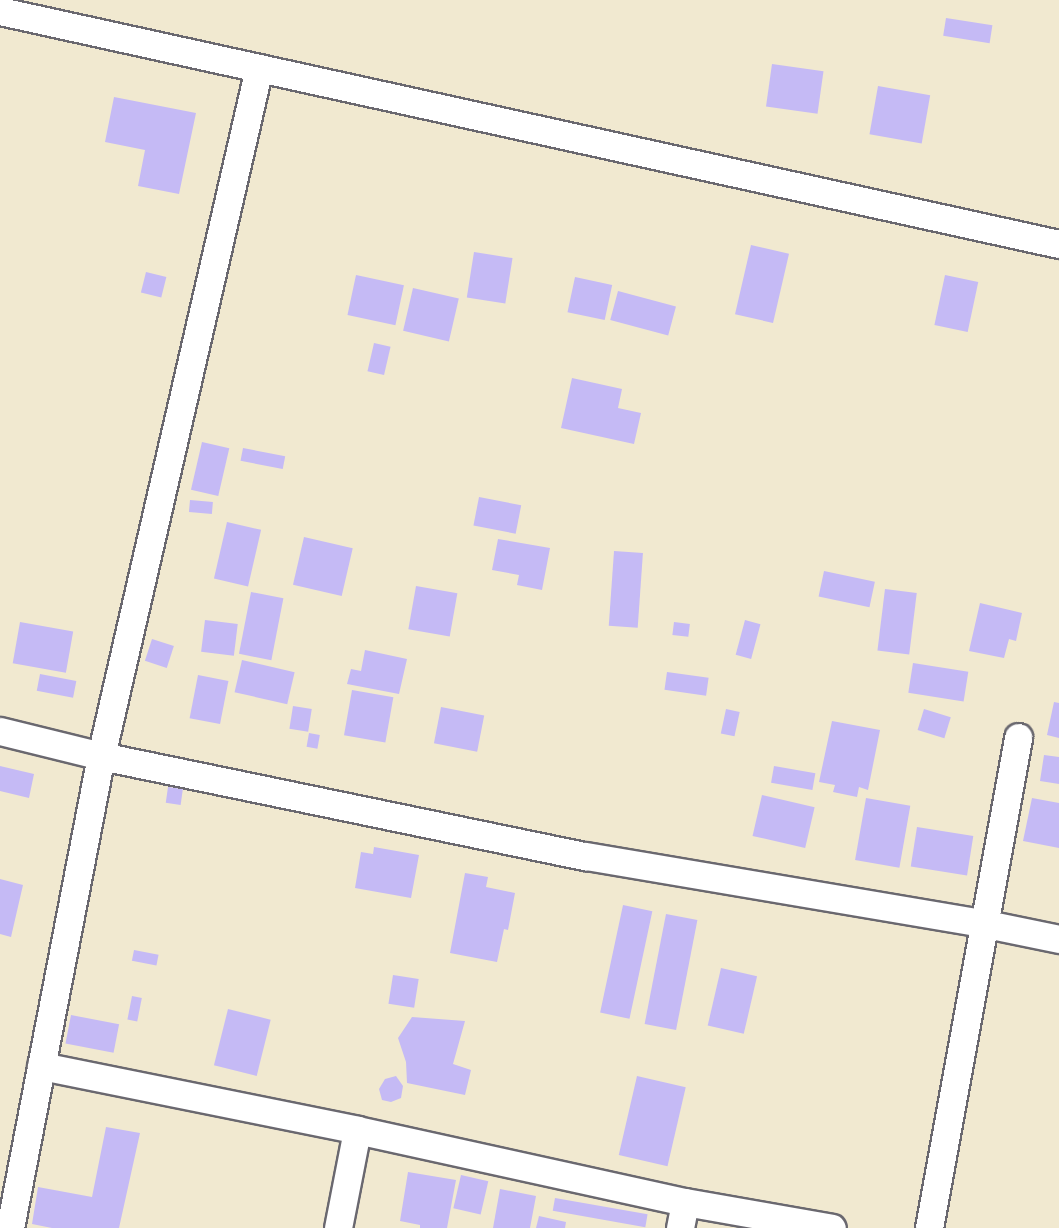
<!DOCTYPE html>
<html>
<head>
<meta charset="utf-8">
<style>
  body { margin:0 }
  #map { position:relative; width:1059px; height:1228px; overflow:hidden; background:#f1e9d0; font-family:"IM FELL Great Primer",serif }
  div>[style] { position:absolute }
  [style*='--x'] { left:calc(var(--x)*1px); top:calc(var(--y)*1px); width:calc(var(--w)*1px); rotate:calc(var(--a)*1deg) }
  .building>* { inset:0; background:#c5baf5; transform-origin:0 0 }
  .roads { filter:drop-shadow(2px 0 #6a686f) drop-shadow(-2px 0 #6a686f) drop-shadow(0 2px #6a686f) drop-shadow(0 -2px #6a686f) }
  .minor>* { height:27px; margin:-13.5px; padding:0 13.5px; transform-origin:13.5px; border-radius:13.5px; background:#fff }
  span { translate:-50% -50%; white-space:nowrap; text-align:center; line-height:1.15; -webkit-text-stroke:4.5px #fbf7ec; paint-order:stroke }
</style>
</head>
<body>
<div id="map">
  <div class="building">
    <i style="left:946px;top:18px;width:47px;height:18px;rotate:9deg"></i>
    <i style="left:772px;top:64px;width:52px;height:43px;rotate:8deg"></i>
    <i style="left:878px;top:86px;width:53px;height:49px;rotate:10deg"></i>
    <i style="clip-path:polygon(114px 97px,196px 113px,179px 194px,138px 186px,145px 150px,105px 142px)"></i>
    <i style="left:751px;top:245px;width:39px;height:71px;rotate:13deg"></i>
    <i style="left:474px;top:252px;width:39px;height:46px;rotate:9deg"></i>
    <i style="left:146px;top:272px;width:21px;height:21px;rotate:14deg"></i>
    <i style="left:356px;top:275px;width:49px;height:41px;rotate:12deg"></i>
    <i style="left:945px;top:275px;width:34px;height:51px;rotate:12deg"></i>
    <i style="left:575px;top:277px;width:38px;height:36px;rotate:12deg"></i>
    <i style="left:413px;top:288px;width:47px;height:44px;rotate:13deg"></i>
    <i style="left:618px;top:291px;width:60px;height:30px;rotate:15deg"></i>
    <i style="left:374px;top:343px;width:17px;height:29px;rotate:13deg"></i>
    <i style="clip-path:polygon(572px 378px,622px 389px,618px 408px,641px 413px,634px 444px,561px 428px)"></i>
    <i style="left:202px;top:442px;width:28px;height:49px;rotate:13deg"></i>
    <i style="left:243px;top:448px;width:43px;height:13px;rotate:11deg"></i>
    <i style="left:479px;top:497px;width:43px;height:29px;rotate:11deg"></i>
    <i style="left:190px;top:500px;width:23px;height:12px;rotate:5deg"></i>
    <i style="left:227px;top:522px;width:35px;height:58px;rotate:13deg"></i>
    <i style="left:304px;top:537px;width:50px;height:49px;rotate:13deg"></i>
    <i style="clip-path:polygon(498px 539px,550px 548px,542px 590px,517px 585px,519px 575px,492px 570px)"></i>
    <i style="left:614px;top:551px;width:29px;height:75px;rotate:4deg"></i>
    <i style="left:824px;top:571px;width:52px;height:26px;rotate:12deg"></i>
    <i style="left:416px;top:586px;width:42px;height:44px;rotate:10deg"></i>
    <i style="left:885px;top:589px;width:32px;height:62px;rotate:7deg"></i>
    <i style="left:251px;top:592px;width:33px;height:63px;rotate:11deg"></i>
    <i style="clip-path:polygon(980px 603px,1022px 613px,1016px 641px,1009px 639px,1004px 658px,969px 651px)"></i>
    <i style="left:205px;top:620px;width:33px;height:32px;rotate:7deg"></i>
    <i style="left:745px;top:620px;width:16px;height:36px;rotate:15deg"></i>
    <i style="left:20px;top:622px;width:54px;height:42px;rotate:10deg"></i>
    <i style="left:674px;top:622px;width:16px;height:13px;rotate:7deg"></i>
    <i style="left:152px;top:639px;width:23px;height:23px;rotate:18deg"></i>
    <i style="clip-path:polygon(365px 650px,407px 659px,399px 694px,347px 684px,351px 669px,361px 671px)"></i>
    <i style="left:242px;top:660px;width:54px;height:33px;rotate:13deg"></i>
    <i style="left:913px;top:663px;width:56px;height:30px;rotate:9deg"></i>
    <i style="left:667px;top:672px;width:42px;height:18px;rotate:8deg"></i>
    <i style="left:40px;top:674px;width:37px;height:17px;rotate:11deg"></i>
    <i style="left:198px;top:675px;width:31px;height:44px;rotate:11deg"></i>
    <i style="left:352px;top:690px;width:42px;height:46px;rotate:10deg"></i>
    <i style="clip-path:polygon(1054px 702px,1059px 703px,1059px 738px,1047px 735px)"></i>
    <i style="left:293px;top:706px;width:19px;height:23px;rotate:9deg"></i>
    <i style="left:441px;top:707px;width:44px;height:37px;rotate:11deg"></i>
    <i style="left:726px;top:709px;width:14px;height:25px;rotate:12deg"></i>
    <i style="left:924px;top:709px;width:28px;height:22px;rotate:17deg"></i>
    <i style="clip-path:polygon(832px 721px,880px 730px,868px 790px,859px 787px,857px 797px,833px 792px,835px 785px,819px 782px)"></i>
    <i style="left:309px;top:733px;width:11px;height:14px;rotate:10deg"></i>
    <i style="clip-path:polygon(1044px 755px,1059px 757px,1059px 784px,1040px 781px)"></i>
    <i style="clip-path:polygon(0 766px,34px 774px,29px 798px,0 791px)"></i>
    <i style="left:774px;top:766px;width:42px;height:17px;rotate:10deg"></i>
    <i style="left:168px;top:787px;width:15px;height:16px;rotate:8deg"></i>
    <i style="left:762px;top:795px;width:54px;height:42px;rotate:13deg"></i>
    <i style="left:866px;top:798px;width:45px;height:63px;rotate:10deg"></i>
    <i style="clip-path:polygon(1032px 798px,1059px 803px,1059px 848px,1023px 841px)"></i>
    <i style="left:917px;top:827px;width:57px;height:40px;rotate:9deg"></i>
    <i style="clip-path:polygon(374px 847px,419px 855px,411px 898px,355px 888px,361px 852px,373px 854px)"></i>
    <i style="clip-path:polygon(465px 873px,488px 877px,486px 887px,515px 893px,508px 930px,504px 929px,497px 962px,450px 953px)"></i>
    <i style="clip-path:polygon(0 879px,23px 885px,11px 937px,0 934px)"></i>
    <i style="left:623px;top:905px;width:30px;height:110px;rotate:12deg"></i>
    <i style="left:666px;top:914px;width:32px;height:112px;rotate:11deg"></i>
    <i style="left:134px;top:950px;width:25px;height:11px;rotate:11deg"></i>
    <i style="left:721px;top:968px;width:37px;height:59px;rotate:13deg"></i>
    <i style="left:393px;top:975px;width:26px;height:29px;rotate:9deg"></i>
    <i style="left:132px;top:996px;width:10px;height:24px;rotate:11deg"></i>
    <i style="left:228px;top:1009px;width:44px;height:58px;rotate:14deg"></i>
    <i style="left:71px;top:1015px;width:49px;height:29px;rotate:11deg"></i>
    <i style="clip-path:polygon(412px 1017px,465px 1021px,453px 1064px,471px 1070px,465px 1095px,407px 1083px,406px 1062px,398px 1038px)"></i>
    <i style="clip-path:polygon(396px 1076px,403px 1086px,401px 1098px,391px 1102px,382px 1100px,379px 1089px,385px 1079px)"></i>
    <i style="left:637px;top:1076px;width:50px;height:81px;rotate:13deg"></i>
    <i style="clip-path:polygon(106px 1127px,140px 1133px,119px 1228px,52px 1228px,32px 1224px,38px 1187px,92px 1197px)"></i>
    <i style="clip-path:polygon(408px 1172px,456px 1180px,447px 1228px,420px 1228px,420px 1225px,400px 1221px)"></i>
    <i style="left:461px;top:1175px;width:28px;height:34px;rotate:13deg"></i>
    <i style="clip-path:polygon(500px 1189px,536px 1196px,530px 1228px,493px 1228px)"></i>
    <i style="left:555px;top:1198px;width:94px;height:13px;rotate:10deg"></i>
    <i style="clip-path:polygon(539px 1216px,566px 1222px,565px 1228px,536px 1228px)"></i>
  </div>
  <div class="roads">
    <div class="minor">
      <i style="--x:0;--y:11;--w:1084;--a:12.41"></i>
      <i style="--x:0;--y:731;--w:104;--a:13.9"></i>
      <i style="--x:101;--y:756;--w:495;--a:11.7"></i>
      <i style="--x:586;--y:856;--w:406;--a:9.6"></i>
      <i style="--x:986;--y:924;--w:75;--a:11.6"></i>
      <i style="--x:41;--y:1066;--w:322;--a:11.4"></i>
      <i style="--x:357;--y:1130;--w:336;--a:12.4"></i>
      <i style="--x:685;--y:1202;--w:149;--a:10"></i>
      <i style="--x:10;--y:1228;--w:481;--a:-79.1"></i>
      <i style="--x:101;--y:756;--w:706;--a:-77.07"></i>
      <i style="--x:338;--y:1228;--w:100;--a:-79"></i>
      <i style="--x:680;--y:1228;--w:26;--a:-79"></i>
      <i style="--x:929;--y:1228;--w:499;--a:-79.7"></i>
    </div>
  </div>
</div>
</body>
</html>
